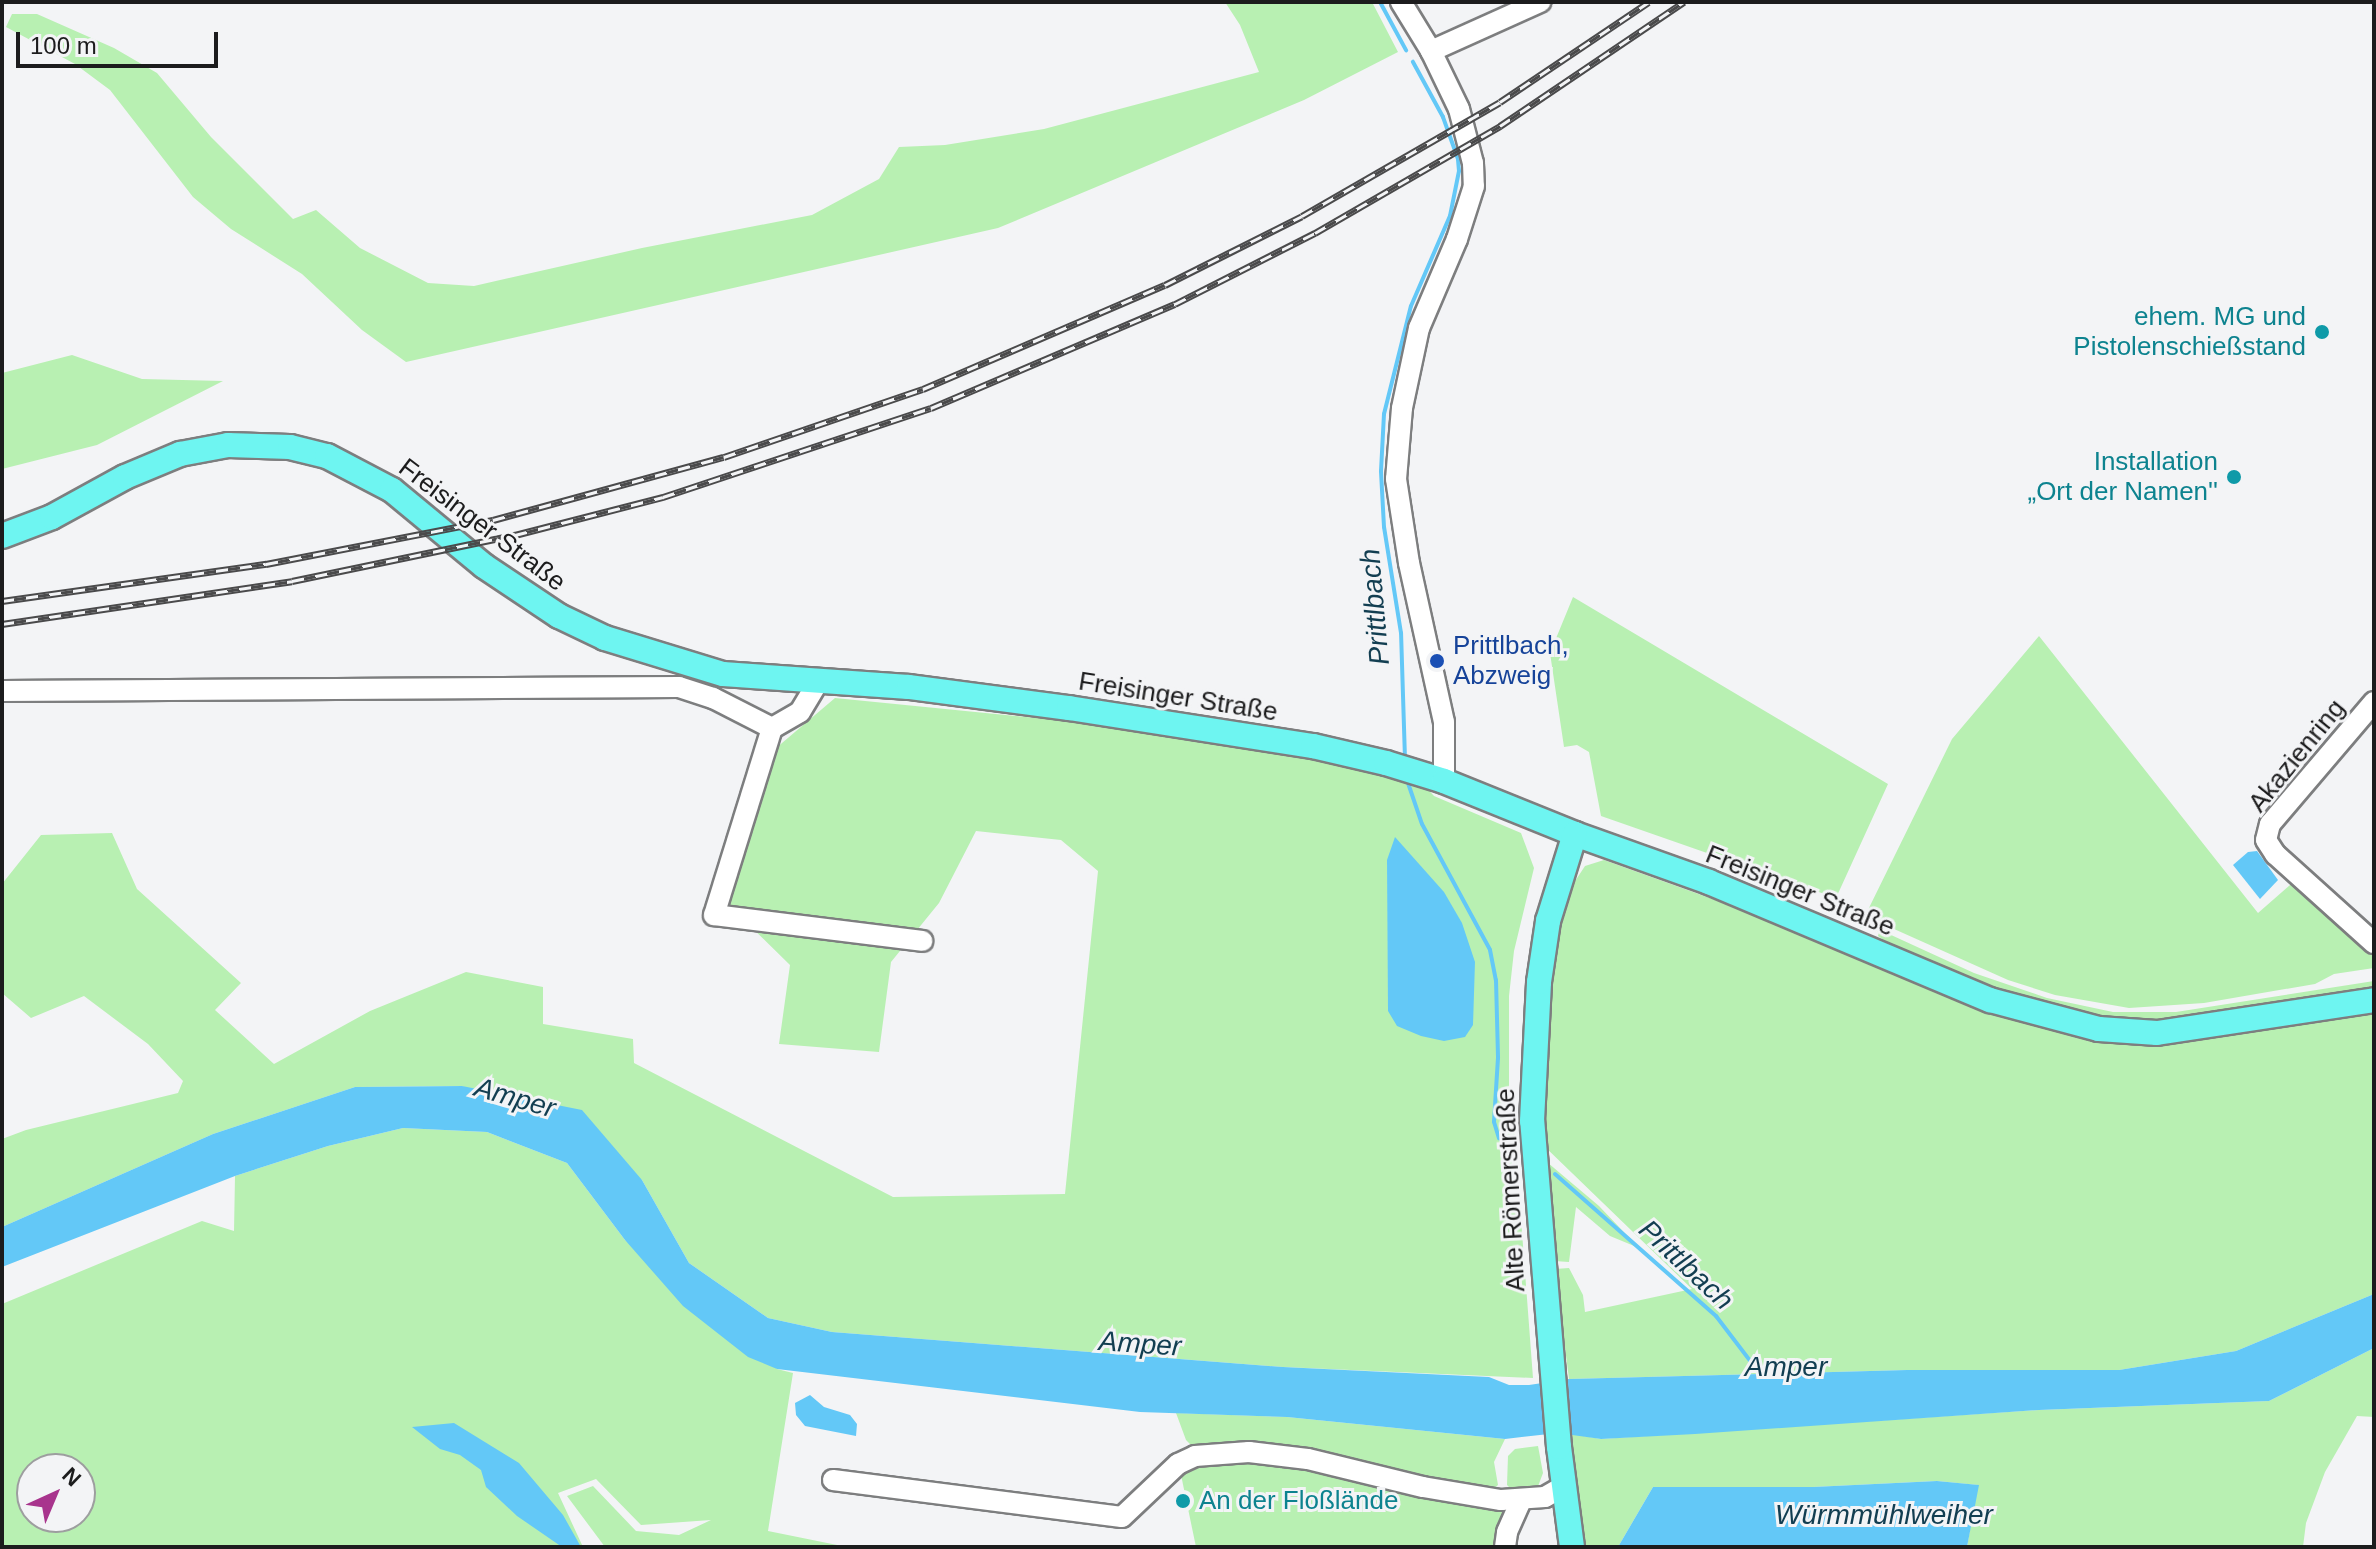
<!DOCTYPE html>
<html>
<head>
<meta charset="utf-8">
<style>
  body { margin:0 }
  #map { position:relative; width:2376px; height:1549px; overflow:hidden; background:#f3f4f6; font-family:Arial,sans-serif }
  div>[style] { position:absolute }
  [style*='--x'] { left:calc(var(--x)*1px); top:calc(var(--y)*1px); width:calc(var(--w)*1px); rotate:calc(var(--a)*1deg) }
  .green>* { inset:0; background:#b8f0b2 }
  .water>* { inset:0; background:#63c8f7 }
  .stream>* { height:4px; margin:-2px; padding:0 2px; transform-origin:2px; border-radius:2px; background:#63c8f7 }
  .roads { filter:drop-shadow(2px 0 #7d7e7f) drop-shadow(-2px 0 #7d7e7f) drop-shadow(0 2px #7d7e7f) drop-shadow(0 -2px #7d7e7f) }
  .minor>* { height:20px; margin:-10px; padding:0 10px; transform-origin:10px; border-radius:10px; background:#fff }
  .major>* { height:24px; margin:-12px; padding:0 12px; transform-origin:12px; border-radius:12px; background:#6ef5f1 }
  .rail>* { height:7px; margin-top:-3.5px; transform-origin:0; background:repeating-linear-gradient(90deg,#f3f4f6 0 12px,#4a4a4b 0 24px); box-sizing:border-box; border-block:2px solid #4a4a4b }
  .dots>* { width:22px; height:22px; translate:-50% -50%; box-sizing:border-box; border:4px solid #f3f4f6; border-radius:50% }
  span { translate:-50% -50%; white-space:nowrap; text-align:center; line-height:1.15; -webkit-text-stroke:6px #f3f4f6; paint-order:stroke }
  .culture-label { font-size:26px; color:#0d838f }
  .right { translate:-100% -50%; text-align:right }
  .left { translate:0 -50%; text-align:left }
  .street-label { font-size:26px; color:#1c1c1d }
  .transit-label { font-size:26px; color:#164399 }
  .water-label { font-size:28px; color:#123e51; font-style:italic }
  .frame { position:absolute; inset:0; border:4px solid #1c1c1d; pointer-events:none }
  .north { position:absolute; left:16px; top:1453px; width:80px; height:80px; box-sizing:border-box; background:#f3f4f6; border:2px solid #9d9e9f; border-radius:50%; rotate:44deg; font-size:22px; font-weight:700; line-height:32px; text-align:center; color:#1c1c1d }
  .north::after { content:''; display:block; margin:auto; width:28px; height:36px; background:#a8348d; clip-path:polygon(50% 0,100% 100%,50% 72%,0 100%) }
  .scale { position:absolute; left:16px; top:32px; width:202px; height:36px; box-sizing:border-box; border:4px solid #1c1c1d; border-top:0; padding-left:10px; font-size:24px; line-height:28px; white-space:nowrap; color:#1c1c1d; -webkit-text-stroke:6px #f3f4f6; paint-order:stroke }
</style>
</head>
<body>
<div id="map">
  <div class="green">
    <i style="clip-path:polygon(1225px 2px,1372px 2px,1398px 52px,1304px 100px,998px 228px,406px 362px,362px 330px,302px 274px,231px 229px,193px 197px,110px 90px,75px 64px,6px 27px,12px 14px,37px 14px,114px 48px,157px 73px,211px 137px,293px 219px,316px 210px,360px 248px,428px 283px,474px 286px,642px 248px,812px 215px,879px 179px,899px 147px,945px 145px,1044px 129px,1259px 72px,1240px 25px)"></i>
    <i style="clip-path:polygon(72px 355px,142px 379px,223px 381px,97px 445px,2px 469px,2px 373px)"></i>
    <i style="clip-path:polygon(1573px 597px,1888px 784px,1836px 898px,1601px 816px,1589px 752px,1577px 745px,1564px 747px,1550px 653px)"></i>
    <i style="clip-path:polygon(2039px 636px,2258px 913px,2297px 879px,2374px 950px,2374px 968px,2334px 974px,2315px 984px,2204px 1003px,2129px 1008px,2055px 995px,2008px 980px,1865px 916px,1952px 739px)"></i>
    <i style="clip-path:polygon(835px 698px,1185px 733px,1274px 749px,1384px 772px,1424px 785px,1434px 796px,1521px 833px,1534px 868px,1514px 951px,1509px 996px,1509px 1101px,1514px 1126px,1533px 1378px,1283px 1367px,832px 1332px,768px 1318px,689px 1263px,642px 1180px,462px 1086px,355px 1087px,213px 1134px,2px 1227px,2px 1139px,26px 1130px,178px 1093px,183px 1081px,148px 1044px,84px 996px,31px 1018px,2px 993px,2px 884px,41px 835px,112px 833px,137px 889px,241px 983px,215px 1010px,274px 1064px,370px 1011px,466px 972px,543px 987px,543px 1024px,633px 1039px,634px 1063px,893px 1197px,1065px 1194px,1098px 871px,1061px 840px,976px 831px,939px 903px,891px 962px,879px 1052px,779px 1044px,790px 965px,745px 921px,721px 925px,749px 771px)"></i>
    <i style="clip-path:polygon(1604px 860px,1768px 919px,2009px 1015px,2059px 1031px,2152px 1042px,2374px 1009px,2374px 1294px,2236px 1351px,2119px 1370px,1907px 1370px,1569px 1379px,1555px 1269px,1569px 1268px,1583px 1295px,1585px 1312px,1692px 1289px,1542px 1144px,1551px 958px,1562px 901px,1585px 866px)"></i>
    <i style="clip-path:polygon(1854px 918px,1974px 973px,2047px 998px,2113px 1012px,2176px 1012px,2374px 981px,2374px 992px,2130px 1025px,2034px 1006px,1905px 955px,1878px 936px,1879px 932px,1864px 925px,1861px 928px)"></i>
    <i style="clip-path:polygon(evenodd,403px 1128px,487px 1132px,567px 1163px,625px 1240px,777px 1369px,793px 1373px,768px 1531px,847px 1547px,605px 1547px,567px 1496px,593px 1486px,636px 1531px,679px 1535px,711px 1520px,641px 1525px,596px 1479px,558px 1493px,583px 1547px,2px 1547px,2px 1304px,202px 1221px,234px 1231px,235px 1176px,328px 1146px,403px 1128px,32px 1469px,80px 1469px,80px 1517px,32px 1517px,32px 1469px)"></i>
    <i style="clip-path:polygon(1541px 1157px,1599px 1206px,1639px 1248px,1610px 1236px,1576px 1207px,1569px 1262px,1554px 1261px)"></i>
    <i style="clip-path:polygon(2374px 1348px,2374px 1417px,2357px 1416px,2325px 1472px,2306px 1523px,2303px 1547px,1967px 1547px,1978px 1485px,1937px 1481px,1813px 1487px,1653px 1487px,1618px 1547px,1581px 1547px,1572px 1434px,1601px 1439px,2039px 1410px,2269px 1401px)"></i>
    <i style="clip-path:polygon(1176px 1413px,1287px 1417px,1505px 1439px,1494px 1462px,1498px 1485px,1491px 1491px,1195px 1449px,1186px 1440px)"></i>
    <i style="clip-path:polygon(1538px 1446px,1543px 1473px,1537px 1489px,1513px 1491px,1507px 1485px,1508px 1456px,1515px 1449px)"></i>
    <i style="clip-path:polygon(1250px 1458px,1307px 1466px,1487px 1505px,1502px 1512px,1503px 1527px,1496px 1547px,1196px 1547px,1180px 1470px,1197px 1463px)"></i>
  </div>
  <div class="water">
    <i style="clip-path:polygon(1395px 837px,1444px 892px,1462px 923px,1475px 962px,1473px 1025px,1465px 1037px,1444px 1041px,1421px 1036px,1397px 1026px,1388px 1011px,1387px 860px)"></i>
    <i style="clip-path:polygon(2257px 851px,2278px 880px,2260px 899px,2233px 865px,2248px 852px)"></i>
    <i style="clip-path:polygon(462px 1086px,582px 1110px,642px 1180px,689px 1263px,768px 1318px,832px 1332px,1283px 1367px,1489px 1377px,1509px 1385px,1529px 1385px,1569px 1379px,1907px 1370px,2119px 1370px,2236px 1351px,2374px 1294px,2374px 1348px,2269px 1401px,2039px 1410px,1695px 1434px,1601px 1439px,1558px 1433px,1505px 1439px,1287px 1417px,1140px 1412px,777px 1369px,748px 1357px,683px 1306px,625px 1240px,567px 1163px,487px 1132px,403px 1128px,328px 1146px,235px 1176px,2px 1267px,2px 1227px,213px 1134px,355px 1087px)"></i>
    <i style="clip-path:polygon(810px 1395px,824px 1407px,850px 1415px,857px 1424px,856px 1436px,805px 1426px,796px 1415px,795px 1403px)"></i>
    <i style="clip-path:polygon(454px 1423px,519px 1463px,563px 1515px,581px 1547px,562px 1547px,517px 1516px,486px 1487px,481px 1470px,460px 1455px,440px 1449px,412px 1427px)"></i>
    <i style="clip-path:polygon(1937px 1481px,1979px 1485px,1967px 1547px,1618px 1547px,1653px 1487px,1813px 1487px)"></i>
  </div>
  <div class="stream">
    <i style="--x:1380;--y:2;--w:55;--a:61.6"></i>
    <i style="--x:1405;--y:759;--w:126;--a:-91.8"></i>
    <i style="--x:1401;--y:633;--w:107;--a:-99.1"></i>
    <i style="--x:1384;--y:527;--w:56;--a:-93.1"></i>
    <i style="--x:1381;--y:471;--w:57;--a:-87"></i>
    <i style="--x:1384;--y:414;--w:111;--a:-76"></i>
    <i style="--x:1411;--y:306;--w:98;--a:-66.6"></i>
    <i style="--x:1450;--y:216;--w:46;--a:-78.7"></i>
    <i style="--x:1459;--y:171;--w:12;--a:-95"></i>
    <i style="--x:1458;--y:159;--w:45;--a:-109.7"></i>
    <i style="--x:1443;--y:117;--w:63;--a:-118.6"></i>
    <i style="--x:1407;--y:780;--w:46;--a:71.2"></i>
    <i style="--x:1422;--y:824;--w:143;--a:61.6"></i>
    <i style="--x:1490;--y:950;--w:31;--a:79"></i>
    <i style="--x:1496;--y:980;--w:78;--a:88.5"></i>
    <i style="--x:1498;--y:1058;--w:64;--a:93.6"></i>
    <i style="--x:1494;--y:1122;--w:17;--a:73"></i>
    <i style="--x:1499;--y:1138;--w:11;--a:27"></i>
    <i style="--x:1555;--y:1174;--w:215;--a:41.4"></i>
    <i style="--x:1716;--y:1316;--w:79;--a:52.7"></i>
  </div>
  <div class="roads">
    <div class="minor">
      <i style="--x:1401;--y:2;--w:57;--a:58.5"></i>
      <i style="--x:1431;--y:51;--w:64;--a:64.2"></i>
      <i style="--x:1459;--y:109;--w:56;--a:75.5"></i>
      <i style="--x:1473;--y:163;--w:23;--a:88"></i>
      <i style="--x:1474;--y:186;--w:56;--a:107.8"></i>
      <i style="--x:1457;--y:239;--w:97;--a:113.1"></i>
      <i style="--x:1419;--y:328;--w:82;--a:102"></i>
      <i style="--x:1402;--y:408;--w:71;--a:94.8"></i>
      <i style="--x:1396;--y:479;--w:85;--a:81.2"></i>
      <i style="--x:1409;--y:563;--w:163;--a:77.6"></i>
      <i style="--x:1444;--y:722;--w:59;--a:90"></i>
      <i style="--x:1431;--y:51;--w:120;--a:-24.2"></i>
      <i style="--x:818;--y:682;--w:35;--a:121"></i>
      <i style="--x:800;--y:712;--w:32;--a:150"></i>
      <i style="--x:772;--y:728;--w:196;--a:107.2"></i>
      <i style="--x:714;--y:915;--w:210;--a:7.1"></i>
      <i style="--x:2;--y:691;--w:677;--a:-0.34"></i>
      <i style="--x:679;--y:687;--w:36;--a:18"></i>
      <i style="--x:713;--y:698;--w:66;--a:27"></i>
      <i style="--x:2374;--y:702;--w:160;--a:130.4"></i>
      <i style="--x:2270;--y:824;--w:16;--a:104"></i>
      <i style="--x:2266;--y:840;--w:17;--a:57"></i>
      <i style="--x:2275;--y:854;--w:133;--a:42"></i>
      <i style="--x:833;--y:1480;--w:291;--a:7.3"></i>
      <i style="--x:1122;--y:1517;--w:77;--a:-43.4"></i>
      <i style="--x:1178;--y:1464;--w:19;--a:-25"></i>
      <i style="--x:1195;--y:1456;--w:54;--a:-4.2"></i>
      <i style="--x:1249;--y:1452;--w:59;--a:6.8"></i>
      <i style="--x:1308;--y:1459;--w:118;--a:13.7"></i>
      <i style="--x:1423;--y:1487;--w:79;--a:9.5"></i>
      <i style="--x:1501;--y:1500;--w:44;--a:-3.9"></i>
      <i style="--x:1545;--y:1497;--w:22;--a:-30"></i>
      <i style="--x:1505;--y:1547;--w:15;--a:-82"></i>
      <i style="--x:1507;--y:1532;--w:35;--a:-66"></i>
    </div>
    <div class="major">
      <i style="--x:2;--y:536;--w:53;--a:-20.8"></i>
      <i style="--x:52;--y:517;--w:83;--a:-28.7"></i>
      <i style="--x:125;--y:477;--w:60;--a:-22.7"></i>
      <i style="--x:180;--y:454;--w:49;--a:-10.6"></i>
      <i style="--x:228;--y:445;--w:62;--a:1.8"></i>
      <i style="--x:290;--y:447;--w:38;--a:14"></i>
      <i style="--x:327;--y:456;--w:73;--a:27.6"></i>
      <i style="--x:392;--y:490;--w:119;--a:39.6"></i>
      <i style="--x:484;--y:566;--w:90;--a:33.7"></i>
      <i style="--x:559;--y:616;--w:51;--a:25.6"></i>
      <i style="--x:605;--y:638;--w:123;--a:17"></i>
      <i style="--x:723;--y:674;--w:186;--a:4"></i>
      <i style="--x:909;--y:687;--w:161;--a:7.5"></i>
      <i style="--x:1069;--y:708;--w:247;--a:8.9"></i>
      <i style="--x:1313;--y:746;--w:75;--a:13.1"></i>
      <i style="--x:1386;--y:763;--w:61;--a:17.2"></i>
      <i style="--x:1444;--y:781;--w:141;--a:22"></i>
      <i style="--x:1575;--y:834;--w:142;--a:19.7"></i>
      <i style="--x:1709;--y:882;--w:305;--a:22.8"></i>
      <i style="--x:1990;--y:1000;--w:113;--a:14.9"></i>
      <i style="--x:2099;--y:1029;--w:58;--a:3.9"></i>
      <i style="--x:2157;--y:1033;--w:219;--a:-8.6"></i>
      <i style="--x:1572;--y:1547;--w:101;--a:-97.4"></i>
      <i style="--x:1559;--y:1447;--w:327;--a:-94.7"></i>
      <i style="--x:1532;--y:1121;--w:139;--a:-87.1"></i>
      <i style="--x:1539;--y:982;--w:62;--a:-81.6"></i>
      <i style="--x:1548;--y:921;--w:91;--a:-72.8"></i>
    </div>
  </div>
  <div class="rail">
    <i style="--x:2;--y:601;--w:267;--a:-8"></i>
    <i style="--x:266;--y:564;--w:231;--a:-11"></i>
    <i style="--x:493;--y:520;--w:239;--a:-15.3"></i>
    <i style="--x:724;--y:457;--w:210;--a:-18.9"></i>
    <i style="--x:923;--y:389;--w:263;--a:-23.3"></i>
    <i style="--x:1165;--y:285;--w:153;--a:-26.7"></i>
    <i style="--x:1302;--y:216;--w:228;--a:-29.9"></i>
    <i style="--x:1500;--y:102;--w:179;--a:-33.9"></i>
    <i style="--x:2;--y:624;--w:293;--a:-8.4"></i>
    <i style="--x:292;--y:581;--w:228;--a:-11.7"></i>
    <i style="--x:515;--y:535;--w:153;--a:-14.4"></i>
    <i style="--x:663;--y:497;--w:282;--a:-18.4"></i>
    <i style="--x:931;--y:408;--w:265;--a:-23.1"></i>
    <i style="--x:1175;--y:304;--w:157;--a:-26.9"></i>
    <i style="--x:1315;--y:233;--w:214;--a:-30"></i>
    <i style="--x:1500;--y:126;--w:222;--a:-34"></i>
  </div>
  <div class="dots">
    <i style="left:2322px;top:332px;background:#0f9aa8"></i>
    <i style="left:2234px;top:477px;background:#0f9aa8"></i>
    <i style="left:1437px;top:661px;background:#1a4fb4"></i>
    <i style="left:1183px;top:1501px;background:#0f9aa8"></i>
  </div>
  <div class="culture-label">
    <span class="right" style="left:2306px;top:332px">ehem. MG und<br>Pistolenschießstand</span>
    <span class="right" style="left:2218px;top:477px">Installation<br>„Ort der Namen''</span>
    <span class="left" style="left:1199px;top:1501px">An der Floßlände</span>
  </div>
  <div class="street-label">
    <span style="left:482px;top:525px;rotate:37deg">Freisinger Straße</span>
    <span style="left:1178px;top:697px;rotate:9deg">Freisinger Straße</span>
    <span style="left:2297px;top:756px;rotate:-51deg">Akazienring</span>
    <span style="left:1800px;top:891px;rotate:22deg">Freisinger Straße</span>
    <span style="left:1511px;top:1190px;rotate:-93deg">Alte Römerstraße</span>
  </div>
  <div class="transit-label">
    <span class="left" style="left:1453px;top:661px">Prittlbach,<br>Abzweig</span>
  </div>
  <div class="water-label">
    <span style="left:1375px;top:607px;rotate:-95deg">Prittlbach</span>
    <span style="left:515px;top:1098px;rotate:16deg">Amper</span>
    <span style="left:1686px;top:1265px;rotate:43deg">Prittlbach</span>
    <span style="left:1140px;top:1344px;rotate:4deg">Amper</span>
    <span style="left:1786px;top:1367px">Amper</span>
    <span style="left:1884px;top:1515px">Würmmühlweiher</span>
  </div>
  <div class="frame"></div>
  <div class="north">N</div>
  <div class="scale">100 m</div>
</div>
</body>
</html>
